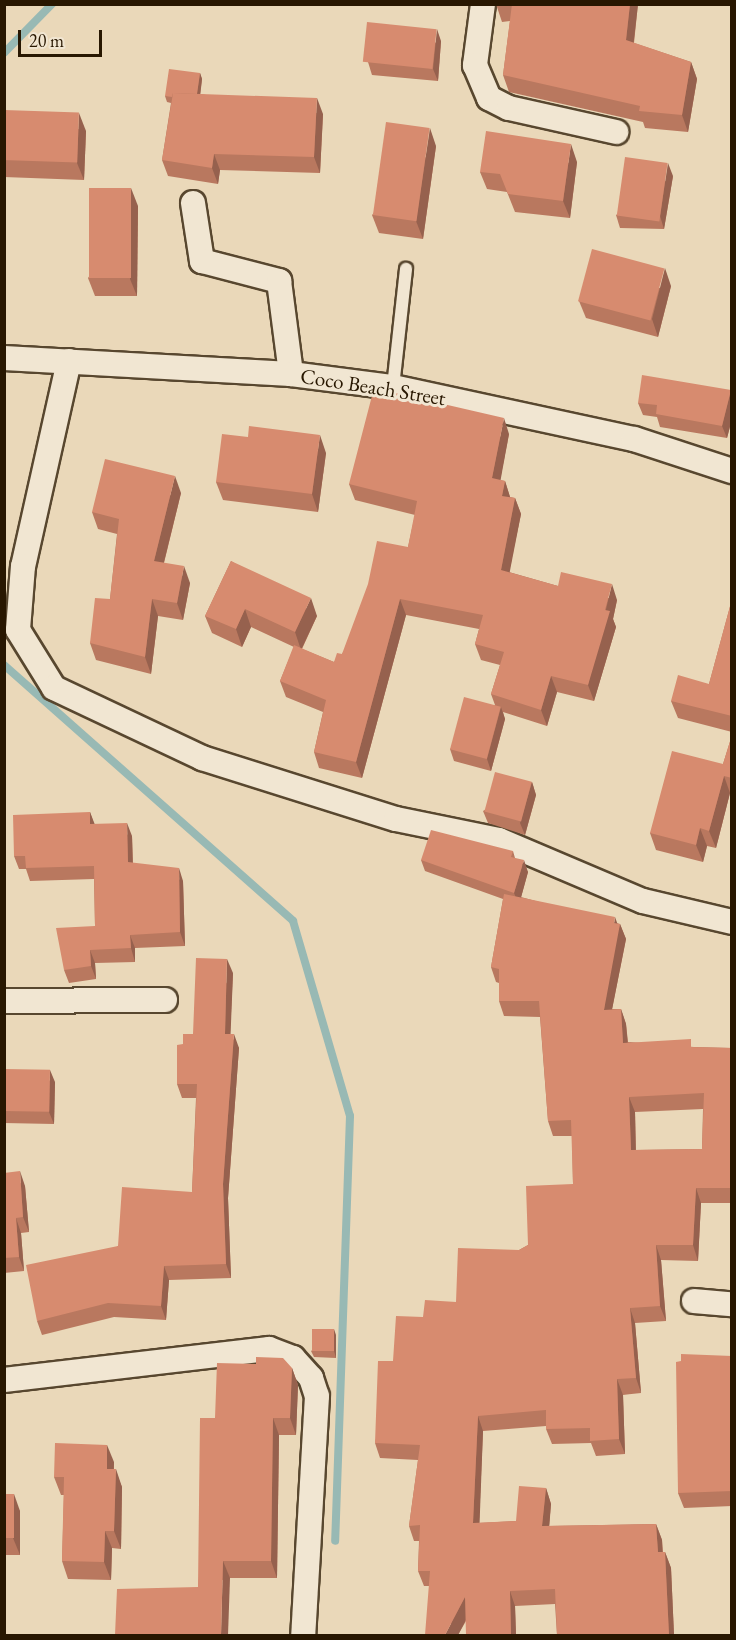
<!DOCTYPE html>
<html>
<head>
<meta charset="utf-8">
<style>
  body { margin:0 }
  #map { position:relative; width:736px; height:1640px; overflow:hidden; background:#ead8b9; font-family:"EB Garamond",serif }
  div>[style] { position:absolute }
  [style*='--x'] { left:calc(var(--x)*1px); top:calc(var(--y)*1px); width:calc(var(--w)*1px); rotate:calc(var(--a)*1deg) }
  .stream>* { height:8px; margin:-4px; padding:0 4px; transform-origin:4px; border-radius:4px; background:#98b9b4 }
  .roads { filter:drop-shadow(2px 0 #58472f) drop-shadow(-2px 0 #58472f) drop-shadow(0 2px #58472f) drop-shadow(0 -2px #58472f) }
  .service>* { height:12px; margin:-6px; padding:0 6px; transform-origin:6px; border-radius:6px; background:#f1e6d2 }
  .minor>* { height:24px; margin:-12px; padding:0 12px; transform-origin:12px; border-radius:12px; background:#f1e6d2 }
  .wall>* { inset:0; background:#b9785f }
  .shaded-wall>* { inset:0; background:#96614e }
  .building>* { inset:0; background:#d78b6f; transform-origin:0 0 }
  span { translate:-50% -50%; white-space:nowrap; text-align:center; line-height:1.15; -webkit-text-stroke:6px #f1e6d2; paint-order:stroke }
  .street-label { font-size:21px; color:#281701 }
  .frame { position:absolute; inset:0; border:6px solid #281701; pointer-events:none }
  .scale { position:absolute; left:18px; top:30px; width:84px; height:27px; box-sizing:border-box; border:3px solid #281701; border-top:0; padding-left:8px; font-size:18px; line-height:21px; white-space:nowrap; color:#281701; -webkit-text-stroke:4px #f1e6d2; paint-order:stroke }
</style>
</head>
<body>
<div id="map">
  <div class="stream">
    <i style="--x:4;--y:53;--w:69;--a:-45.6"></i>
    <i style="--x:4;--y:665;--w:386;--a:41.5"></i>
    <i style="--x:293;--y:921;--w:203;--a:73.7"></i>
    <i style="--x:350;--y:1116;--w:425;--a:92"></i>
  </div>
  <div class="roads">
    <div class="service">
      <i style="--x:393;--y:387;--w:119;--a:-83.7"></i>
    </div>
    <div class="minor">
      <i style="--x:483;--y:4;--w:62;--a:97.5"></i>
      <i style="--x:475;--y:65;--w:36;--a:67"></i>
      <i style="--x:489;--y:98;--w:22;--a:27"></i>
      <i style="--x:509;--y:108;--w:110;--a:12.6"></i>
      <i style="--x:193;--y:203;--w:59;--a:81.2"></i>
      <i style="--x:202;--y:261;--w:80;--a:14.6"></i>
      <i style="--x:279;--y:281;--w:94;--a:82.6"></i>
      <i style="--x:4;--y:358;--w:287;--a:3.2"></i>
      <i style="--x:291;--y:374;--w:103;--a:7.3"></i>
      <i style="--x:393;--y:387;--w:247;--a:12.2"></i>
      <i style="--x:634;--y:439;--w:103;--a:18.1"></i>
      <i style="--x:69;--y:361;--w:210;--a:102.6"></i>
      <i style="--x:23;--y:566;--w:64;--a:94.5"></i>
      <i style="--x:18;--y:630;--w:68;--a:58.2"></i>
      <i style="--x:54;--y:688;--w:164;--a:25.3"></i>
      <i style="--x:202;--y:758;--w:203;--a:17.5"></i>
      <i style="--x:396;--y:819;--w:105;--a:11.5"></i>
      <i style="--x:499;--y:840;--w:156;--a:23"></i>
      <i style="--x:643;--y:901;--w:91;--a:13.3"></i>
      <i style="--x:4;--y:1001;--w:161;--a:-0.4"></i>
      <i style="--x:694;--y:1301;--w:38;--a:5"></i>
      <i style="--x:4;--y:1380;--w:267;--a:-6.7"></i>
      <i style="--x:269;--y:1349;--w:26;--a:21"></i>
      <i style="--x:293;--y:1358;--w:27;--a:48"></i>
      <i style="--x:311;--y:1378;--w:19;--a:72"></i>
      <i style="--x:317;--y:1396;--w:240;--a:93.3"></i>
    </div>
  </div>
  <div class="wall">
    <i style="clip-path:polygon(496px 4px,638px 4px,634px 43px,691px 62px,697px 79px,688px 132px,645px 128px,643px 122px,509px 92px,503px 75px,510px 21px,502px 22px)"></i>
    <i style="clip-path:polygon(441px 41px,438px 81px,372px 75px,368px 62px)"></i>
    <i style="clip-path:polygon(200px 73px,202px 79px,200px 94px,323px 114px,320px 173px,220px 170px,218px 184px,168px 176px,162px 160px,171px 103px,167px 102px,165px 96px)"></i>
    <i style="clip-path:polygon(4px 110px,86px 131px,84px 180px,4px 177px)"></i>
    <i style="clip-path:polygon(436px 146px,423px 239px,379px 233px,372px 215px)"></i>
    <i style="clip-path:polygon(577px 162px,570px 218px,515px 212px,507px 192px,487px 189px,480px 172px)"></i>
    <i style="clip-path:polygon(673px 176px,664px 229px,620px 228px,616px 215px)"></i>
    <i style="clip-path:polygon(138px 206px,137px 296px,95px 296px,88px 278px)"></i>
    <i style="clip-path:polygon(671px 286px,658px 337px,586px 318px,579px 301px)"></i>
    <i style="clip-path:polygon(731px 390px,732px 419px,727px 438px,660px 427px,657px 417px,643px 415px,638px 403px)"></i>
    <i style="clip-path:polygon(509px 434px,500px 480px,505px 481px,510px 497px,515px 498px,521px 514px,509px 572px,558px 586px,617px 600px,613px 619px,616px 627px,594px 701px,557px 692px,547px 726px,503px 712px,505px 719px,491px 771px,454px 761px,450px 749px,495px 705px,491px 694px,500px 665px,481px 660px,475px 644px,479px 629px,406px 615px,362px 778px,319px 768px,314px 752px,323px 712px,286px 697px,280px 681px,294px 647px,251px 627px,242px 647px,212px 633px,205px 616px,231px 561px,317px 616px,302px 649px,334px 662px,342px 654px,408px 547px,415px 515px,355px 500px,349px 484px)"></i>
    <i style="clip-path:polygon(248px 437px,326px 453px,318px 512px,223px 500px,216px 482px)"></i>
    <i style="clip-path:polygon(181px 493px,164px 563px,190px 583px,183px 620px,158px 616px,151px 674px,96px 660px,90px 643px,110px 599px,117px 534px,98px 529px,92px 512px)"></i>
    <i style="clip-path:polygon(732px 599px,732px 732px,678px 718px,671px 701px,709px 684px)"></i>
    <i style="clip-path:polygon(732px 735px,732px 793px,730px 793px,716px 848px,707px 846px,703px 862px,656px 850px,650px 833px,723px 764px)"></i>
    <i style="clip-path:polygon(532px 782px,536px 795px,525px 835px,488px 823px,483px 811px)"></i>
    <i style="clip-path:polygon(90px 812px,94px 824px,132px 836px,133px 863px,183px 881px,185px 946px,135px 948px,135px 962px,95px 963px,96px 979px,69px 983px,64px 970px,95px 926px,94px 879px,30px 881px,26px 869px,19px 869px,14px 856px)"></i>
    <i style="clip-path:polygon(evenodd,513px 851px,515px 858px,528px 872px,521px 897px,620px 924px,626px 939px,612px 1009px,621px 1009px,626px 1024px,628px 1042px,694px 1047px,732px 1048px,732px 1203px,701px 1203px,698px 1261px,661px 1260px,666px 1321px,635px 1323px,641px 1393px,623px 1395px,625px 1454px,596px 1456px,591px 1443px,552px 1444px,546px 1429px,546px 1426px,483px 1431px,479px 1523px,516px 1521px,546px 1488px,551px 1504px,549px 1526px,656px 1524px,662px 1540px,663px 1552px,665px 1552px,671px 1568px,674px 1635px,557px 1635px,555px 1604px,515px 1606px,516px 1635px,466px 1635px,466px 1621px,458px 1635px,429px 1586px,424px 1586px,418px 1571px,419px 1541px,414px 1541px,409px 1526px,418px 1460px,380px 1458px,375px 1443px,393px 1361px,423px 1317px,456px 1302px,519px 1250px,528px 1245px,573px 1184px,572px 1136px,553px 1136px,548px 1121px,540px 1017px,504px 1016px,499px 1001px,499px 983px,496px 982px,491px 967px,503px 899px,425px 871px,421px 860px,513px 851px,703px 1109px,702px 1149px,636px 1150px,635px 1112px,703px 1109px)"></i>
    <i style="clip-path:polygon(233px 973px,230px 1034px,239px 1048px,228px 1198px,231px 1278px,169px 1280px,166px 1320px,114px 1317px,42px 1335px,37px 1321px,118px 1246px,192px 1192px,196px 1098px,182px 1098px,177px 1084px,183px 1044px,193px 1034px)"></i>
    <i style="clip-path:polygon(4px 1069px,55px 1082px,54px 1124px,4px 1123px)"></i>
    <i style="clip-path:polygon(4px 1173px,25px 1186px,29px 1232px,21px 1233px,24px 1271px,4px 1273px)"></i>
    <i style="clip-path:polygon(336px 1335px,336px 1358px,314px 1357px,311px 1351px)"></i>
    <i style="clip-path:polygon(732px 1356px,732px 1506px,684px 1508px,678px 1493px)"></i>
    <i style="clip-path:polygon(292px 1368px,298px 1385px,296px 1435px,279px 1435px,277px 1578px,230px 1578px,198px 1587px,215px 1418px)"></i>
    <i style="clip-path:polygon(114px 1462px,114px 1469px,122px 1487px,121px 1549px,112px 1548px,111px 1580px,68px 1579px,62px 1561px,64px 1495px,61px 1495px,54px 1477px)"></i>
    <i style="clip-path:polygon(4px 1494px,20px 1511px,20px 1555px,4px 1555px)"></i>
  </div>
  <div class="shaded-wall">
    <i style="clip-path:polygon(630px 4px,638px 4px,632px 57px,626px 40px)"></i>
    <i style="clip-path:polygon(437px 29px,441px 41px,438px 81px,433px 69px)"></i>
    <i style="clip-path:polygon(691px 62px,697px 79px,688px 132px,682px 115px)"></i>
    <i style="clip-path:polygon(200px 73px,202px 79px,199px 106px,196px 100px)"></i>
    <i style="clip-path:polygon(317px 98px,323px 114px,320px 173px,314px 157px)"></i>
    <i style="clip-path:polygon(79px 113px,86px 131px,84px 180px,77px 163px)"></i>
    <i style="clip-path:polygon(430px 128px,436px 146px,423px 239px,416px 221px)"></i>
    <i style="clip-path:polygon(571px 144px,577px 162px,570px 218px,563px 201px)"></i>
    <i style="clip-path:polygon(214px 154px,220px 170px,218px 184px,212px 168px)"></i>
    <i style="clip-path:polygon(668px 163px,673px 176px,664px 229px,660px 216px)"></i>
    <i style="clip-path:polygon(131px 188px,138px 206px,137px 296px,130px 279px)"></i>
    <i style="clip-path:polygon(665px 268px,671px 286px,658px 337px,652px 319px)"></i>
    <i style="clip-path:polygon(731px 390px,732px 419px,727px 438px,722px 426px)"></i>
    <i style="clip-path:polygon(504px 418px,509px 434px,498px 494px,492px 478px)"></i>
    <i style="clip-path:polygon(320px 435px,326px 453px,318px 512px,312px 494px)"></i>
    <i style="clip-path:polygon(175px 476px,181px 493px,160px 578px,154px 561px)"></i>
    <i style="clip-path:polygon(505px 481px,510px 497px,508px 512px,502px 496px)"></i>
    <i style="clip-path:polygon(515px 498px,521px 514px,507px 586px,501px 570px)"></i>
    <i style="clip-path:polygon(184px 566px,190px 583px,183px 620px,177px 603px)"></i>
    <i style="clip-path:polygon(612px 584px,617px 600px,613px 619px,616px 627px,594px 701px,588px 685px)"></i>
    <i style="clip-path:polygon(311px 598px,317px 616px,301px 650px,295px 632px)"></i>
    <i style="clip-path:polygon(152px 599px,158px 616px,151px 674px,145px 657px)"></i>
    <i style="clip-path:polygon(400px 599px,406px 615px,362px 778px,356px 762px)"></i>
    <i style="clip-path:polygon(245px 609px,251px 627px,242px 647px,236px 629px)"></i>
    <i style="clip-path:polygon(551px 676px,557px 692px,547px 726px,541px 710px)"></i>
    <i style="clip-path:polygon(501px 707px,505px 719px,491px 771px,487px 759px)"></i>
    <i style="clip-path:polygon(724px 776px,730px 793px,716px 848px,709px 831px)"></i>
    <i style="clip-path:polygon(532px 782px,536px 795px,525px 835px,520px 823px)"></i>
    <i style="clip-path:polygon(90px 812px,95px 825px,90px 824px)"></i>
    <i style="clip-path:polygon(127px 823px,132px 836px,133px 876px,128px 862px)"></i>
    <i style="clip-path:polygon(700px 828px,707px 846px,703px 862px,696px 845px)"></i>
    <i style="clip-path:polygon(524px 860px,528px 872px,519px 905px,514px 893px)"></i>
    <i style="clip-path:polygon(179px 868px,183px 881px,185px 946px,180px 932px)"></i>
    <i style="clip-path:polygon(615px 917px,619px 928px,620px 924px,626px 939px,609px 1025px,604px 1010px)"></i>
    <i style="clip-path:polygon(130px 935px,135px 948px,135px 962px,131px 948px)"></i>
    <i style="clip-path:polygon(90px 950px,95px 963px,96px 979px,91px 966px)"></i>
    <i style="clip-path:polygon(227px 959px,233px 973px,230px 1048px,225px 1034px)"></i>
    <i style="clip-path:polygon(621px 1009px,626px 1024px,629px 1058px,623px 1043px)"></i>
    <i style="clip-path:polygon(234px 1034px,239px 1048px,228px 1198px,231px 1278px,226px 1264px,223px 1184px)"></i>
    <i style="clip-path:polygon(50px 1070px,55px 1082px,54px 1124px,49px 1112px)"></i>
    <i style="clip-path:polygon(629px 1097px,635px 1112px,636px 1165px,631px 1150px)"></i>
    <i style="clip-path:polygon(20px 1171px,25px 1186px,29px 1232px,23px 1217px)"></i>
    <i style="clip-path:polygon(696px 1188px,701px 1203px,698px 1261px,693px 1245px)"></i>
    <i style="clip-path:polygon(16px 1218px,21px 1233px,24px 1271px,19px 1257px)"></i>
    <i style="clip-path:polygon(656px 1245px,661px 1260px,666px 1321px,660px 1306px)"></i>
    <i style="clip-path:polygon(164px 1266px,169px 1280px,166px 1320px,161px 1306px)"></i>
    <i style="clip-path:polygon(630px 1308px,635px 1323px,641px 1393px,636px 1378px)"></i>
    <i style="clip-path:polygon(334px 1329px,336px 1335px,336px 1358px,334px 1351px)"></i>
    <i style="clip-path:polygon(292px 1368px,298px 1385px,296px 1435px,290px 1418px)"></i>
    <i style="clip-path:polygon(617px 1379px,623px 1395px,625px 1454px,619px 1439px)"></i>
    <i style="clip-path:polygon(478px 1416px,483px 1431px,479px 1538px,473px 1523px)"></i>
    <i style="clip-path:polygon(273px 1418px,279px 1435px,277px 1578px,271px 1561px)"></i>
    <i style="clip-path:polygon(107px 1445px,114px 1462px,113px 1487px,107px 1469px)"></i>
    <i style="clip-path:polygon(116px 1469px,122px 1487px,121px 1549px,114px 1531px)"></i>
    <i style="clip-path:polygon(546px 1488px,551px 1504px,548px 1542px,542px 1526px)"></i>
    <i style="clip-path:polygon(14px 1494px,20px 1511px,20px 1555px,13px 1538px)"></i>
    <i style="clip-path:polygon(656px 1524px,662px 1540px,663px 1568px,658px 1552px)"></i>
    <i style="clip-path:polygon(105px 1531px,112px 1548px,111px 1580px,104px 1562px)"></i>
    <i style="clip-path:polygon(665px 1552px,671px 1568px,674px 1635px,669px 1635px)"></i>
    <i style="clip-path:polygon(223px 1561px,230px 1578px,228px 1635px,221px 1635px)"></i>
    <i style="clip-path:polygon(510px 1591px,515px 1606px,516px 1635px,511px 1635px)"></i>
    <i style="clip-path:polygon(465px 1597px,470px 1612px,458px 1635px,445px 1635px)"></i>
  </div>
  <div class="building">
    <i style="clip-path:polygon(512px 4px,630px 4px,626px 40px,691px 62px,682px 115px,639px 111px,640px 106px,503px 75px)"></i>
    <i style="left:367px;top:22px;width:70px;height:40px;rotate:6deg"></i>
    <i style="clip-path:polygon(169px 69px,200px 73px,197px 94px,173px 93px,172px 97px,165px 96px)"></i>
    <i style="clip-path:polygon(173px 93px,317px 98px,314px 157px,214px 154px,212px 168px,162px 160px)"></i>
    <i style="left:4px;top:110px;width:75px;height:50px;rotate:2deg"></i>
    <i style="left:386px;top:122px;width:44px;height:94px;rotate:8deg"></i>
    <i style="clip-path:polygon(486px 131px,571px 144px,563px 201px,508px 194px,500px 174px,480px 172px)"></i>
    <i style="left:625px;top:157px;width:43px;height:59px;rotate:8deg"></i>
    <i style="left:89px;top:188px;width:42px;height:90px"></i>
    <i style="left:592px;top:249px;width:75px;height:54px;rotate:15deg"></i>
    <i style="clip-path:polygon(642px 375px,731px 390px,722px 426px,656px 414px,657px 405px,638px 403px)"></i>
    <i style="clip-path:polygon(374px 388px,504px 418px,492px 478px,505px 481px,502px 496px,515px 498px,501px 570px,558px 586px,561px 572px,612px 584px,605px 610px,610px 611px,588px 685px,551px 676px,541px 710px,491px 694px,504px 652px,475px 644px,483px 615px,400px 599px,356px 762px,314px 752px,326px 700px,280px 681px,294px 645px,334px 662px,337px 653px,342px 654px,368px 584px,377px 541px,408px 547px,417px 501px,349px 484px)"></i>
    <i style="clip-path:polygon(249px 426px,320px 435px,312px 494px,216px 482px,222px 434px,248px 437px)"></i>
    <i style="clip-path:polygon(105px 459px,175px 476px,154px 561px,184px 566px,177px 603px,152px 599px,145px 657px,90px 643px,95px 598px,110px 599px,119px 519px,92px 512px)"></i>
    <i style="clip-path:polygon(231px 561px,311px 598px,295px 632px,245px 609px,236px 629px,205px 616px)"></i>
    <i style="clip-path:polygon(732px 599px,732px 716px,671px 701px,678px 675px,709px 684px)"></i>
    <i style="left:464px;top:697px;width:38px;height:54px;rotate:15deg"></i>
    <i style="clip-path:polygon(732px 735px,732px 778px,724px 776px,709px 831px,700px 828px,696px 845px,650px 833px,672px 751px,723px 764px)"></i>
    <i style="left:495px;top:772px;width:38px;height:41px;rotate:15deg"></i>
    <i style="clip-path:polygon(90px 812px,90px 824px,127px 823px,128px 862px,179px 868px,180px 932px,130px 935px,131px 948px,90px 950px,91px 966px,64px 970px,56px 928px,95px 926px,94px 866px,26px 868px,25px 856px,14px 856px,13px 815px)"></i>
    <i style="clip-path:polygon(431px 830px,513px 851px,511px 857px,524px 860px,514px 893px,421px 860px)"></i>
    <i style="clip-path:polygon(evenodd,504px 894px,615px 917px,614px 923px,620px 924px,604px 1010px,621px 1009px,623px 1043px,691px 1039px,691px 1047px,732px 1048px,732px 1188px,696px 1188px,693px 1245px,656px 1245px,660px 1306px,630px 1308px,636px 1378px,617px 1379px,619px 1439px,590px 1441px,590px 1428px,546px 1429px,546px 1410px,478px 1416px,473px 1523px,516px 1521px,519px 1486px,546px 1488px,542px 1526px,656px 1524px,658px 1552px,665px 1552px,669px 1635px,557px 1635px,555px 1589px,510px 1591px,511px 1635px,466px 1635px,465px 1597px,445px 1635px,425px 1635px,430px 1571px,418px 1571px,420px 1525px,409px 1526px,420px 1445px,375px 1443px,378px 1361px,393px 1361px,396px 1316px,423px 1317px,425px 1300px,456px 1302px,458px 1248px,519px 1250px,528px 1245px,526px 1186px,573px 1184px,571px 1120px,548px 1121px,539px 1001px,499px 1001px,499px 969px,491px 967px,504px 894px,704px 1093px,702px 1149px,631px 1150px,629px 1097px,704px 1093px)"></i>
    <i style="clip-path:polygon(196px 958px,227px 959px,225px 1034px,234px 1034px,223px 1184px,226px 1264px,164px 1266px,161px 1306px,108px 1303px,37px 1321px,26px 1265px,118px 1246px,122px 1187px,192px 1192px,197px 1084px,177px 1084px,177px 1045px,183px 1044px,183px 1034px,193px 1034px)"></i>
    <i style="left:4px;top:1069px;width:46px;height:42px;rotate:1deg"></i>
    <i style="clip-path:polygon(20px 1171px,23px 1217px,16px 1218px,19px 1257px,4px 1258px,4px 1173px)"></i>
    <i style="left:312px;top:1329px;width:22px;height:22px"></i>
    <i style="clip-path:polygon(681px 1354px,732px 1356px,732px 1491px,678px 1493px,676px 1362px,681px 1361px)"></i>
    <i style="clip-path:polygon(256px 1357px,283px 1358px,292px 1368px,290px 1418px,273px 1418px,271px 1561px,223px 1561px,221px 1635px,115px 1635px,117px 1589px,198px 1587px,200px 1418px,215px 1418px,217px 1363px,256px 1364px)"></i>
    <i style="clip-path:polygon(55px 1443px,107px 1445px,107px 1469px,116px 1469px,114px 1531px,105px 1531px,104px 1562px,62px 1561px,64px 1477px,54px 1477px)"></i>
    <i style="left:4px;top:1494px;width:10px;height:44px"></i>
  </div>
  <div class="street-label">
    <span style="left:373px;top:387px;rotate:9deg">Coco Beach Street</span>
  </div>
  <div class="frame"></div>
  <div class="scale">20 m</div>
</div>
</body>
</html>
